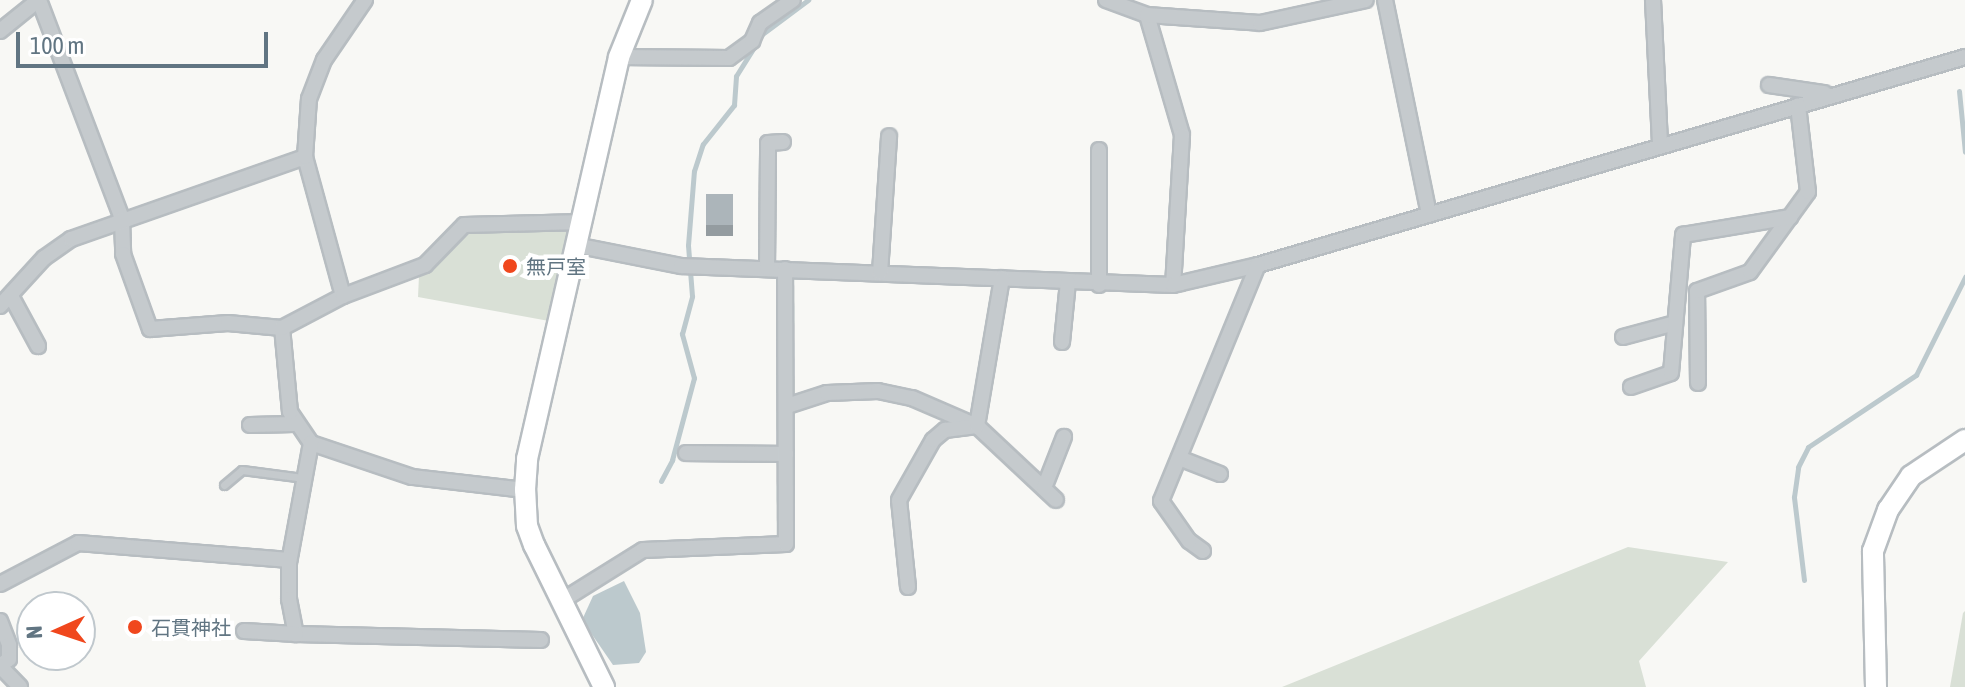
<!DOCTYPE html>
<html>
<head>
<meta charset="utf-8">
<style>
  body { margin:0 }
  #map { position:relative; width:1965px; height:687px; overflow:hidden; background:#f8f8f5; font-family:"Asap Condensed","Noto Sans JP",sans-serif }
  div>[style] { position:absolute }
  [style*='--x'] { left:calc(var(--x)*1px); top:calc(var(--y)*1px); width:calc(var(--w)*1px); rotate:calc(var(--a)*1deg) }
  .green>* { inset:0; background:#d9e0d6 }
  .water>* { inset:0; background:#bcc9cd }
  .stream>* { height:5px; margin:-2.5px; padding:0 2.5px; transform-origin:2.5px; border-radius:2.5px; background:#bcc9cd }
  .roads { filter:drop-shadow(2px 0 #b7bdc1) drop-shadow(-2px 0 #b7bdc1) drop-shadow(0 2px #b7bdc1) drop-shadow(0 -2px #b7bdc1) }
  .lane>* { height:7px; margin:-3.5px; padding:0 3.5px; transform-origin:3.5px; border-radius:3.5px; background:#c5cacd }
  .street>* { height:14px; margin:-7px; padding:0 7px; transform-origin:7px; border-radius:7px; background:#c5cacd }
  .secondary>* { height:20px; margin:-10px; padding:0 10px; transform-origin:10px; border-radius:10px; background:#fff }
  .wall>* { inset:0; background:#949ca0; transform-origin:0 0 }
  .building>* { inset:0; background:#acb5ba; transform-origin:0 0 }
  .dots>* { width:22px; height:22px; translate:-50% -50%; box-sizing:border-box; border:4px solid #fff; border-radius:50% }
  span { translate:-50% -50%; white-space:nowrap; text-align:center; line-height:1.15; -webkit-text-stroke:8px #fff; paint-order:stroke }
  .poi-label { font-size:20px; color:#617582 }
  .left { translate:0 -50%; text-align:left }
  .north { position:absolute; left:16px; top:591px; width:80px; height:80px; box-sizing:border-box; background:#fff; border:2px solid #c0c8cd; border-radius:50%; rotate:267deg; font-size:22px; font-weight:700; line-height:32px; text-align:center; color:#617582 }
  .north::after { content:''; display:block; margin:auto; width:28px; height:36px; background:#f0471d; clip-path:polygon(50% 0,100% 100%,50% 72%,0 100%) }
  .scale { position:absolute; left:16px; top:32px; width:252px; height:36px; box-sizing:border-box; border:4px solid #617582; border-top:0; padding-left:10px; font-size:24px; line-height:28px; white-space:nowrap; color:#617582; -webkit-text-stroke:6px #fff; paint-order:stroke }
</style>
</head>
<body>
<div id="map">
  <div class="green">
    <i style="clip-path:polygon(571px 228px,549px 321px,418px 297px,419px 276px,464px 230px)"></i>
    <i style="clip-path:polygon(1628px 547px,1728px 562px,1639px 661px,1646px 687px,1282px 687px)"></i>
    <i style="clip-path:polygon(1965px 611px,1965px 687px,1950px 687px,1963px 613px)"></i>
  </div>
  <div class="water">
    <i style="clip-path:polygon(624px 581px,640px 613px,646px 652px,639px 663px,613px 665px,582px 620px,593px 596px)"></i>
  </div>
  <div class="stream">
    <i style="--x:761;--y:35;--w:59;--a:-36.7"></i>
    <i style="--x:1959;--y:91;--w:61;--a:84.4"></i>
    <i style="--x:661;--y:481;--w:24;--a:-62"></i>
    <i style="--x:672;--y:460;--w:85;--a:-75"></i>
    <i style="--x:694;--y:378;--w:46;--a:-105.3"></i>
    <i style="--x:682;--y:334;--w:39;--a:-75"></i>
    <i style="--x:692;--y:296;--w:51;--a:-94.5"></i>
    <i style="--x:688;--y:245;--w:74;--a:-85.4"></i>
    <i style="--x:694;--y:171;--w:28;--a:-72"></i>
    <i style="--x:703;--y:144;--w:50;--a:-51.5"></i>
    <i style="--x:734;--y:105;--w:29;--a:-86"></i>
    <i style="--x:736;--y:76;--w:34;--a:-58"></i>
    <i style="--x:1804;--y:580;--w:84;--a:-96.9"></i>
    <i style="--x:1794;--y:497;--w:30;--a:-82"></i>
    <i style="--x:1798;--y:467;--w:22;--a:-63"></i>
    <i style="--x:1808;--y:447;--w:130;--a:-33.7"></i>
    <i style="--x:1916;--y:375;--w:110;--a:-63.4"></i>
  </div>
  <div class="roads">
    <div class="lane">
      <i style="--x:224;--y:485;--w:23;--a:-40"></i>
      <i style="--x:242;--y:470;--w:63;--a:7.4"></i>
    </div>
    <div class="street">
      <i style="--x:39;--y:0;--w:234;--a:69.2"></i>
      <i style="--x:122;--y:219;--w:35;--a:88"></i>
      <i style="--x:123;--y:254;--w:80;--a:70.2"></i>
      <i style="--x:150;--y:329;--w:78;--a:-4.4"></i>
      <i style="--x:228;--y:323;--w:54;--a:5.3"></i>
      <i style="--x:1106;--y:0;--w:44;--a:20.1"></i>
      <i style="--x:1147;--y:15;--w:125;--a:73.7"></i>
      <i style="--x:1182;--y:135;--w:150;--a:93.4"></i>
      <i style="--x:1385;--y:0;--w:219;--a:78.4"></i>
      <i style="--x:1653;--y:0;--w:144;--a:87.2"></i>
      <i style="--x:1147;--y:15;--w:113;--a:4"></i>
      <i style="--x:1260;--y:23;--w:108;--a:-12.2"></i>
      <i style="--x:0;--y:31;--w:46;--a:-38.9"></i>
      <i style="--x:619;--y:57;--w:110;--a:0.5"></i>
      <i style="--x:729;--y:58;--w:29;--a:-36"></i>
      <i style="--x:752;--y:41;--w:20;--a:-66"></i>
      <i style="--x:760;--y:23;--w:40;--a:-34.9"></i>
      <i style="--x:1769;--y:85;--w:56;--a:8.3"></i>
      <i style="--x:305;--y:157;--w:144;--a:74.7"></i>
      <i style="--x:580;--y:246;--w:103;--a:11.2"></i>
      <i style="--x:681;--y:266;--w:492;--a:2.2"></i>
      <i style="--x:1173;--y:285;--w:87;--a:-13.2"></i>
      <i style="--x:1258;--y:265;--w:737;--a:-16.39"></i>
      <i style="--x:767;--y:268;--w:125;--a:-89.5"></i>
      <i style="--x:768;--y:143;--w:15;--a:-4"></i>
      <i style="--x:880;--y:273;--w:137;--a:-86.2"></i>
      <i style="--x:1099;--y:285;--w:135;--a:-90"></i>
      <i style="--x:11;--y:296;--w:57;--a:61.6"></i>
      <i style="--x:0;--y:306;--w:65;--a:-47.5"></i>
      <i style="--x:44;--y:258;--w:33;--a:-35"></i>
      <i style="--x:71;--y:239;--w:248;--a:-19.3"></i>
      <i style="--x:305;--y:157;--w:58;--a:-86.1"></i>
      <i style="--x:309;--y:99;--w:42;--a:-69"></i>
      <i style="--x:324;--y:60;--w:73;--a:-55.7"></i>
      <i style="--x:1623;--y:337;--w:54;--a:-15.1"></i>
      <i style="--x:1062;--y:342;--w:60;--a:-84.3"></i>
      <i style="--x:1698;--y:383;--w:92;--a:-90.6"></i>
      <i style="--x:1697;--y:291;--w:56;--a:-19.7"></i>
      <i style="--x:1750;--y:272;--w:99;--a:-54.1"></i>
      <i style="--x:1808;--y:192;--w:87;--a:-96.6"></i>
      <i style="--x:1631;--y:387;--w:42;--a:-19.3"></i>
      <i style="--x:1671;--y:373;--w:139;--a:-85"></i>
      <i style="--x:1683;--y:235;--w:109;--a:-9.5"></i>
      <i style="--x:787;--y:406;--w:42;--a:-18"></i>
      <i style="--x:827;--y:393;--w:51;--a:-2.2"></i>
      <i style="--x:878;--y:391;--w:35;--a:12"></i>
      <i style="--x:912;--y:398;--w:71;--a:23.3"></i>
      <i style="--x:977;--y:426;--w:108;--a:43.1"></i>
      <i style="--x:250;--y:425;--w:44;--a:-1.3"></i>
      <i style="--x:311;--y:443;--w:37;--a:-124"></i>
      <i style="--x:290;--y:412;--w:84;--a:-95.4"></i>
      <i style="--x:282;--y:328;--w:69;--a:-27.7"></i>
      <i style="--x:343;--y:296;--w:88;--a:-20.7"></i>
      <i style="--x:425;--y:265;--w:56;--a:-45.7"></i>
      <i style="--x:464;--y:225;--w:119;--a:-1.4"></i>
      <i style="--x:686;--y:453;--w:100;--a:0.6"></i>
      <i style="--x:1179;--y:458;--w:44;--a:21.3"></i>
      <i style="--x:1044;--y:488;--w:55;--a:-68.6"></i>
      <i style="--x:525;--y:490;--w:114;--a:-173.4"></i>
      <i style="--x:412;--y:477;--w:107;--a:-161.4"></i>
      <i style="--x:311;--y:443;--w:122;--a:100.4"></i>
      <i style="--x:289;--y:563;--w:36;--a:90"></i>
      <i style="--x:289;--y:599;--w:36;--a:79"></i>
      <i style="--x:296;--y:634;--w:245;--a:1.4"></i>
      <i style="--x:1203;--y:551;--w:17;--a:-144"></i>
      <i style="--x:1189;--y:541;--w:49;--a:-125"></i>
      <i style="--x:1161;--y:501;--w:255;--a:-67.7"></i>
      <i style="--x:0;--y:584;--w:88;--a:-27.7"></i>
      <i style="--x:78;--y:543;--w:212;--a:4.6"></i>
      <i style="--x:908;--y:587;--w:87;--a:-95.9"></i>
      <i style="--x:899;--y:500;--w:69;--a:-60.5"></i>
      <i style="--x:933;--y:440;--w:16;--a:-40"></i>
      <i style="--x:945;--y:430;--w:32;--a:-7"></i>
      <i style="--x:977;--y:426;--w:150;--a:-80.4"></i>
      <i style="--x:563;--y:600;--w:94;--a:-32"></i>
      <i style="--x:643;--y:550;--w:143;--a:-2.4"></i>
      <i style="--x:786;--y:544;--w:275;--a:-90.2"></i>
      <i style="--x:0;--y:621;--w:26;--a:69"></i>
      <i style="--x:9;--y:645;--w:14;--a:90"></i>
      <i style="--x:9;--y:659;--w:10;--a:143"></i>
      <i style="--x:244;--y:631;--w:52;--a:3.3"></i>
      <i style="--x:0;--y:666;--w:29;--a:46"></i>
    </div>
    <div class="secondary">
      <i style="--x:604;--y:687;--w:158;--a:-116.2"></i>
      <i style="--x:534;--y:545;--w:20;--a:-110"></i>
      <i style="--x:527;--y:526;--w:36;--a:-93"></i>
      <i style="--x:525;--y:490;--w:31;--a:-86"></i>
      <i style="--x:527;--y:459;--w:412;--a:-77.1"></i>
      <i style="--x:619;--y:57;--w:61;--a:-68"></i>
      <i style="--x:1876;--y:687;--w:136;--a:-91.3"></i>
      <i style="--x:1873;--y:551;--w:44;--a:-69.9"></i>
      <i style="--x:1888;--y:510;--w:41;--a:-55.9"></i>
      <i style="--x:1911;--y:476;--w:65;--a:-33.7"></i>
    </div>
  </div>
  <div class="wall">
    <i style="left:733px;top:194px;width:42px;height:27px;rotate:90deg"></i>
  </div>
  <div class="building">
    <i style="left:733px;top:194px;width:31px;height:27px;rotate:90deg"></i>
  </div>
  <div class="dots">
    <i style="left:510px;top:266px;background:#f0471d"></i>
    <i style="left:135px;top:627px;background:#f0471d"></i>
  </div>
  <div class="poi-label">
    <span class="left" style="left:526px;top:266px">無戸室</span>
    <span class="left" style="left:151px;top:627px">石貫神社</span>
  </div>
  <div class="north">N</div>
  <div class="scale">100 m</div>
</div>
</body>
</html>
